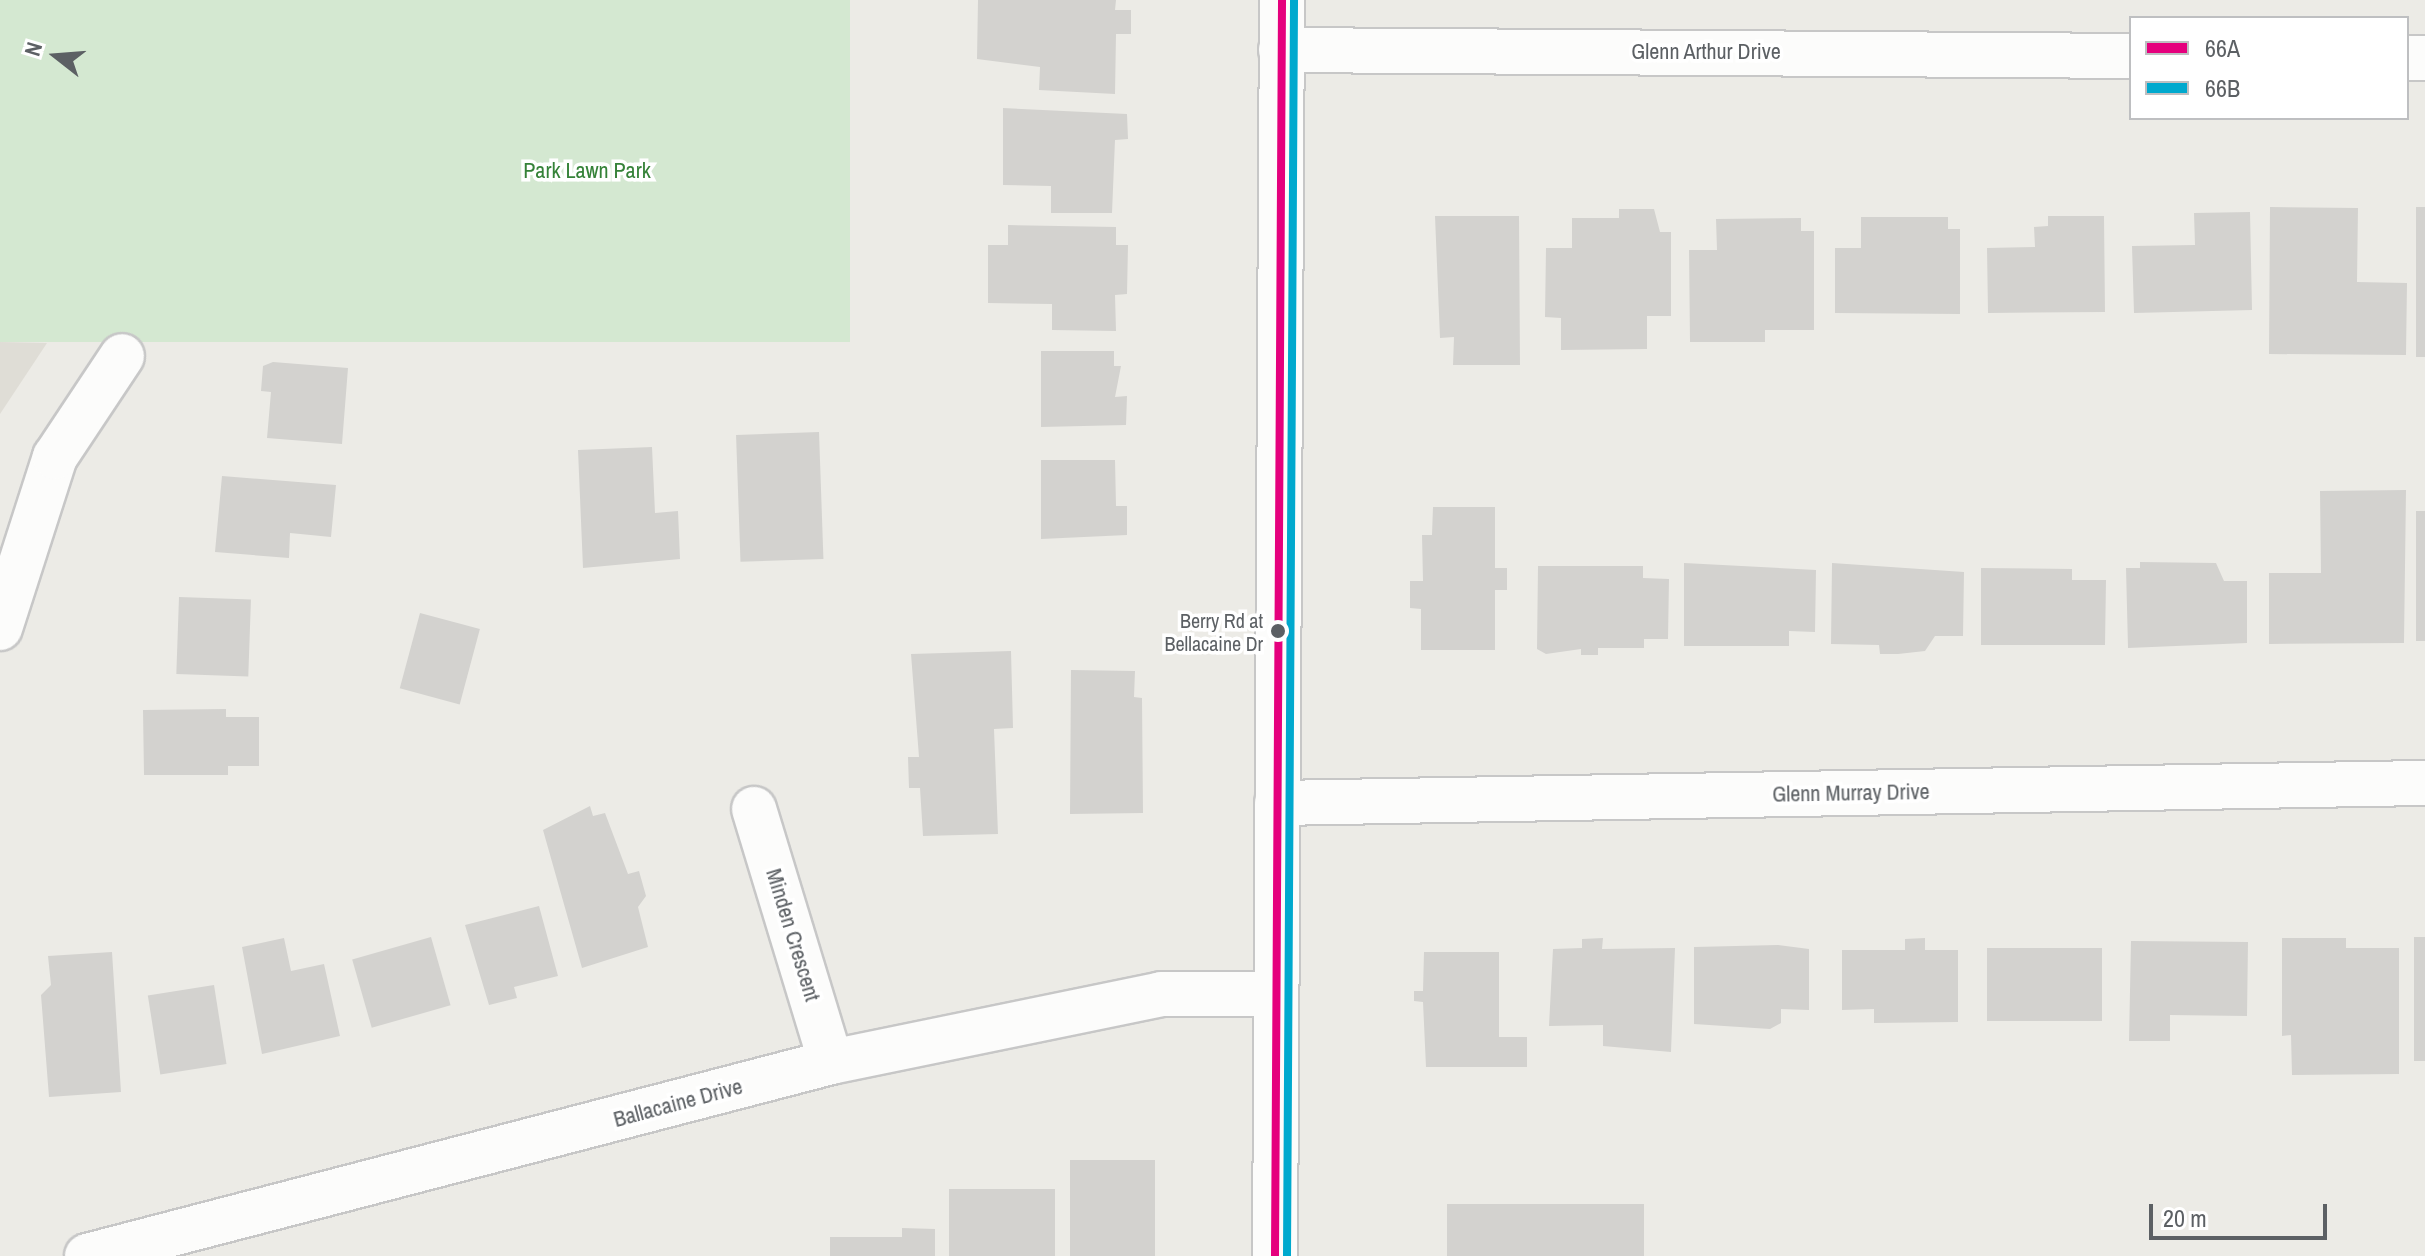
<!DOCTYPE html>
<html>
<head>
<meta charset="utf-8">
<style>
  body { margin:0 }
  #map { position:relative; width:2425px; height:1256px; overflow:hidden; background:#ecebe6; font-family:"Archivo Narrow",sans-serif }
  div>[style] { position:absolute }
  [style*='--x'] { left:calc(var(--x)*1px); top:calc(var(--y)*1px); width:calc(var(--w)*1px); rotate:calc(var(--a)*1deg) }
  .education>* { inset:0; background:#dfddd6 }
  .green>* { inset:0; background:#d4e8d1; transform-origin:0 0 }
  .building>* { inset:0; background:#d3d2cf; transform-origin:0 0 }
  .roads { filter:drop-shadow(2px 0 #c7c7c7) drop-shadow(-2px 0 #c7c7c7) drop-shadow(0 2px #c7c7c7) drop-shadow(0 -2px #c7c7c7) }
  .street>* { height:44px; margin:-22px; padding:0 22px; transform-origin:22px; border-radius:22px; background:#fcfcfb }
  .secondary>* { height:44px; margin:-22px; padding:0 22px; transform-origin:22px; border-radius:22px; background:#fcfcfb }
  .bus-1>* { height:8px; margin:-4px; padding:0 4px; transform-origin:4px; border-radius:4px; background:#e5007d }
  .bus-2>* { height:8px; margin:-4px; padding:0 4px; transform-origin:4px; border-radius:4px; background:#00a9ce }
  .dots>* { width:22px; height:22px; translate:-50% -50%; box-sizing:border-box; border:4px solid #fff; border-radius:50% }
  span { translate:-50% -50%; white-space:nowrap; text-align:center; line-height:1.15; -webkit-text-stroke:7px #fff; paint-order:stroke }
  .bus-label { font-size:20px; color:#5c6064 }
  .right { translate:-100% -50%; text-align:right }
  .street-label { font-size:22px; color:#5c6064 }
  .park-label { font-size:22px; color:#358238 }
  .legend { position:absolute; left:2129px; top:16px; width:280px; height:104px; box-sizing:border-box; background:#fff; border:2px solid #bebfc1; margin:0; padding:10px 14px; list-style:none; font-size:24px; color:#5c6064 }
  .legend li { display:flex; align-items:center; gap:16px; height:40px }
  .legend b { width:40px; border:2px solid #bebfc1 }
  .north { position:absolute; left:16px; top:16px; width:80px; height:80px; -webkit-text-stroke:6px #fff; paint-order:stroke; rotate:287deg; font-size:22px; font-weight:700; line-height:32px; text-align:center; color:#5c6064 }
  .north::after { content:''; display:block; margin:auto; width:28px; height:36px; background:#5c6064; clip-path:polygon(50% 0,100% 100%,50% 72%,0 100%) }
  .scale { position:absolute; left:2149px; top:1204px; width:178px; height:36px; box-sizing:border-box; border:4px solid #5c6064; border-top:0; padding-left:10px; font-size:24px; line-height:28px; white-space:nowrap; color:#5c6064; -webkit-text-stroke:6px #fff; paint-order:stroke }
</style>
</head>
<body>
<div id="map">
  <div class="education">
    <i style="clip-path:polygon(0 342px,47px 343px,0 414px)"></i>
  </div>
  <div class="green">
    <i style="left:0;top:0;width:850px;height:342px"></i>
  </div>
  <div class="building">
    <i style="clip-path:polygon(978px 0,1116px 0,1115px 10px,1131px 10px,1131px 34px,1116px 34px,1115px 94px,1039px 90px,1040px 67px,977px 59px)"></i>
    <i style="clip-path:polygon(1003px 108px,1127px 114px,1128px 139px,1115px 140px,1112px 213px,1051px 213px,1051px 186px,1003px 185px)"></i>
    <i style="clip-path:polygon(2270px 207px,2358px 208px,2357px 282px,2407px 283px,2406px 355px,2269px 354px)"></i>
    <i style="left:2416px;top:207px;width:9px;height:150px"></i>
    <i style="clip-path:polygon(1619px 209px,1654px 209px,1660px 232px,1671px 232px,1671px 316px,1647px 316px,1647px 349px,1561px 350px,1561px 318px,1545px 317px,1546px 248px,1572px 248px,1572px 218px,1619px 218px)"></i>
    <i style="clip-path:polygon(2250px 212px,2252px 310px,2134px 313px,2132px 246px,2195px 245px,2194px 213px)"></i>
    <i style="clip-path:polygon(1435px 216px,1519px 216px,1520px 365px,1453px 365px,1454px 337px,1440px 338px)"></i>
    <i style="clip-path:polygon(2048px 216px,2104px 216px,2105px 312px,1988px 313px,1987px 248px,2035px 247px,2034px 227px,2048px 226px)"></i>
    <i style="clip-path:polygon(1861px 217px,1948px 217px,1948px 229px,1960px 229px,1960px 314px,1835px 313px,1835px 248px,1861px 248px)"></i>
    <i style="clip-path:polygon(1801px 218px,1801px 231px,1814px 231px,1814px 330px,1765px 330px,1765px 342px,1690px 342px,1689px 250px,1717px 250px,1716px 219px)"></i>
    <i style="clip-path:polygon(1008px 225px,1116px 227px,1116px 245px,1128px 245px,1127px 294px,1115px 295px,1116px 331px,1052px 330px,1052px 304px,988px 303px,988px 245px,1008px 245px)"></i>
    <i style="clip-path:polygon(1041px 351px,1114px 351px,1114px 366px,1121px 366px,1115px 397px,1127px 396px,1126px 425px,1041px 427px)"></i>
    <i style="clip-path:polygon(273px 362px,348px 368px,342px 444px,267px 438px,271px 392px,261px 391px,263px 366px)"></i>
    <i style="left:819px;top:432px;width:127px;height:83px;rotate:88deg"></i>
    <i style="clip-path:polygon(652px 447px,655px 513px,678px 511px,680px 559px,583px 568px,578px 450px)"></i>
    <i style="clip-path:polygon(1041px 460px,1115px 460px,1116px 506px,1127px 506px,1127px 535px,1041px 539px)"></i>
    <i style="clip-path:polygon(222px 476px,336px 485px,331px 537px,290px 533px,289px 558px,215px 552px)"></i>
    <i style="clip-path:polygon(2406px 490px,2404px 643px,2269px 644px,2269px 573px,2321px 573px,2320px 491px)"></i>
    <i style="clip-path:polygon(1433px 507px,1495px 507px,1495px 568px,1507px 568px,1507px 590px,1495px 590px,1495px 650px,1421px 650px,1421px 609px,1410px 608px,1410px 581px,1423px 581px,1422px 535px,1432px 535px)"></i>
    <i style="left:2416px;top:511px;width:9px;height:130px"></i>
    <i style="clip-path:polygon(2140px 562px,2216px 563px,2224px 581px,2247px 581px,2247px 643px,2128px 648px,2126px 568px,2140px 568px)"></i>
    <i style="clip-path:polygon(1684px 563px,1816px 570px,1815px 632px,1789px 631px,1789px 646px,1684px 646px)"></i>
    <i style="clip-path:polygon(1832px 563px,1964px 572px,1963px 636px,1935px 636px,1925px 651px,1898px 654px,1880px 654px,1879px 645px,1831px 644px)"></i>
    <i style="clip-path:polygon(1538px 566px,1643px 566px,1643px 578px,1669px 579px,1668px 639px,1644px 639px,1644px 648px,1598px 648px,1598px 655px,1581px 655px,1581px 649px,1546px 654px,1537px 649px)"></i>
    <i style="clip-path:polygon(1981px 568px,2072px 569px,2072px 580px,2106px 580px,2105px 645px,1981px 645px)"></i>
    <i style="left:179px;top:597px;width:72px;height:77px;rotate:2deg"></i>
    <i style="left:420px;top:613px;width:62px;height:78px;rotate:15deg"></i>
    <i style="clip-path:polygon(1011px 651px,1013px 728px,994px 729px,998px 834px,923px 836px,920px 788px,909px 788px,908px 757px,919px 757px,911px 654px)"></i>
    <i style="clip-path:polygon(1071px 670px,1135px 671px,1134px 697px,1142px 698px,1143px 813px,1070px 814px)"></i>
    <i style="clip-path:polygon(226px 709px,226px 717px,259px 717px,259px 766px,228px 766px,228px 775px,144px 775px,143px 710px)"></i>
    <i style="clip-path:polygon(590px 806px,593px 816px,605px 813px,628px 874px,639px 871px,646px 896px,638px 907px,648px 947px,582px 968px,543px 830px)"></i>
    <i style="clip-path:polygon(539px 906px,558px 976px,514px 987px,517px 998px,489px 1005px,465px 925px)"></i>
    <i style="left:431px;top:937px;width:71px;height:82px;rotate:74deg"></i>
    <i style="left:2414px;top:937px;width:11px;height:124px"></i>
    <i style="clip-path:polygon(284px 938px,291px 971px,324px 964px,340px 1036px,262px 1054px,242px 947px)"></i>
    <i style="clip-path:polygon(1603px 938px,1602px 949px,1675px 948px,1671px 1052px,1603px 1046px,1603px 1025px,1549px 1026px,1553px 949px,1582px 948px,1582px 939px)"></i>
    <i style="clip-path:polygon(1925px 938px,1925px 950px,1958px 950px,1958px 1022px,1874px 1023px,1874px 1009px,1842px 1010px,1842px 950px,1905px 950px,1905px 939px)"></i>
    <i style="clip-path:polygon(2282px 938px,2346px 938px,2346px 948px,2399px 948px,2399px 1074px,2292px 1075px,2291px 1035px,2282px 1036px)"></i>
    <i style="clip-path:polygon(2131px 941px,2248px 942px,2247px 1016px,2170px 1015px,2170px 1041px,2129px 1041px)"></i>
    <i style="clip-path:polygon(1778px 945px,1809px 949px,1809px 1010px,1781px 1009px,1781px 1023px,1770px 1029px,1694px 1024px,1694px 947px)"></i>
    <i style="left:1987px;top:948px;width:115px;height:73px"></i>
    <i style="clip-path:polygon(112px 952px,121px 1092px,49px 1097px,41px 995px,51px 985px,48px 956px)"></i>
    <i style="clip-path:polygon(1424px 952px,1499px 952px,1499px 1037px,1527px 1037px,1527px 1067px,1426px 1067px,1423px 1002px,1414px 1001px,1414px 991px,1423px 991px)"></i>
    <i style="left:214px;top:985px;width:80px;height:67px;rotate:81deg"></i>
    <i style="left:1070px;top:1160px;width:85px;height:96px"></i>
    <i style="left:949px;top:1189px;width:106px;height:67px"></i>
    <i style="left:1447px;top:1204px;width:197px;height:52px"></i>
    <i style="clip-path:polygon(902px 1228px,935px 1229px,935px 1256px,830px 1256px,830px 1237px,902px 1237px)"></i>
  </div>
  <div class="roads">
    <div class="street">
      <i style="--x:1281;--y:50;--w:850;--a:0.4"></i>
      <i style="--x:2407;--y:58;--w:18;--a:0"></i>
      <i style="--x:0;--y:628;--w:180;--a:-72.2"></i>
      <i style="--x:55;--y:457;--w:121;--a:-56.4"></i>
      <i style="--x:1277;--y:803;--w:1148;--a:-1"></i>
      <i style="--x:754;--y:809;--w:264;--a:73.1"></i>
      <i style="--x:87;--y:1256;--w:769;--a:-14.61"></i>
      <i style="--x:831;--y:1062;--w:337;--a:-11.6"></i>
      <i style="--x:1161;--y:994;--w:114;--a:0"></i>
    </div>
    <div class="secondary">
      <i style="--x:1275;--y:1256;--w:1256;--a:-89.68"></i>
    </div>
  </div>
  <div class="bus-1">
    <i style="--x:1275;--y:1256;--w:1256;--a:-89.68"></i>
  </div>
  <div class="bus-2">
    <i style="--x:1287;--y:1256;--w:1256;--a:-89.68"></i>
  </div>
  <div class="dots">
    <i style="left:1278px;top:631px;background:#5c6064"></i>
  </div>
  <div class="bus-label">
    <span class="right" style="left:1263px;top:632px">Berry Rd at<br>Bellacaine Dr</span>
  </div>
  <div class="street-label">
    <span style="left:1706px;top:52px">Glenn Arthur Drive</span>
    <span style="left:1851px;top:793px;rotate:-1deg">Glenn Murray Drive</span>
    <span style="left:793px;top:935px;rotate:73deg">Minden Crescent</span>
    <span style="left:678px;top:1103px;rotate:-15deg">Ballacaine Drive</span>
  </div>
  <div class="park-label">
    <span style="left:587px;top:171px">Park Lawn Park</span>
  </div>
  <ul class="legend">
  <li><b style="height:10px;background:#e5007d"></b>66A</li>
  <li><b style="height:10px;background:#00a9ce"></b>66B</li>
  </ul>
  <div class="north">N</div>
  <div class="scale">20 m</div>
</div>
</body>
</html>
